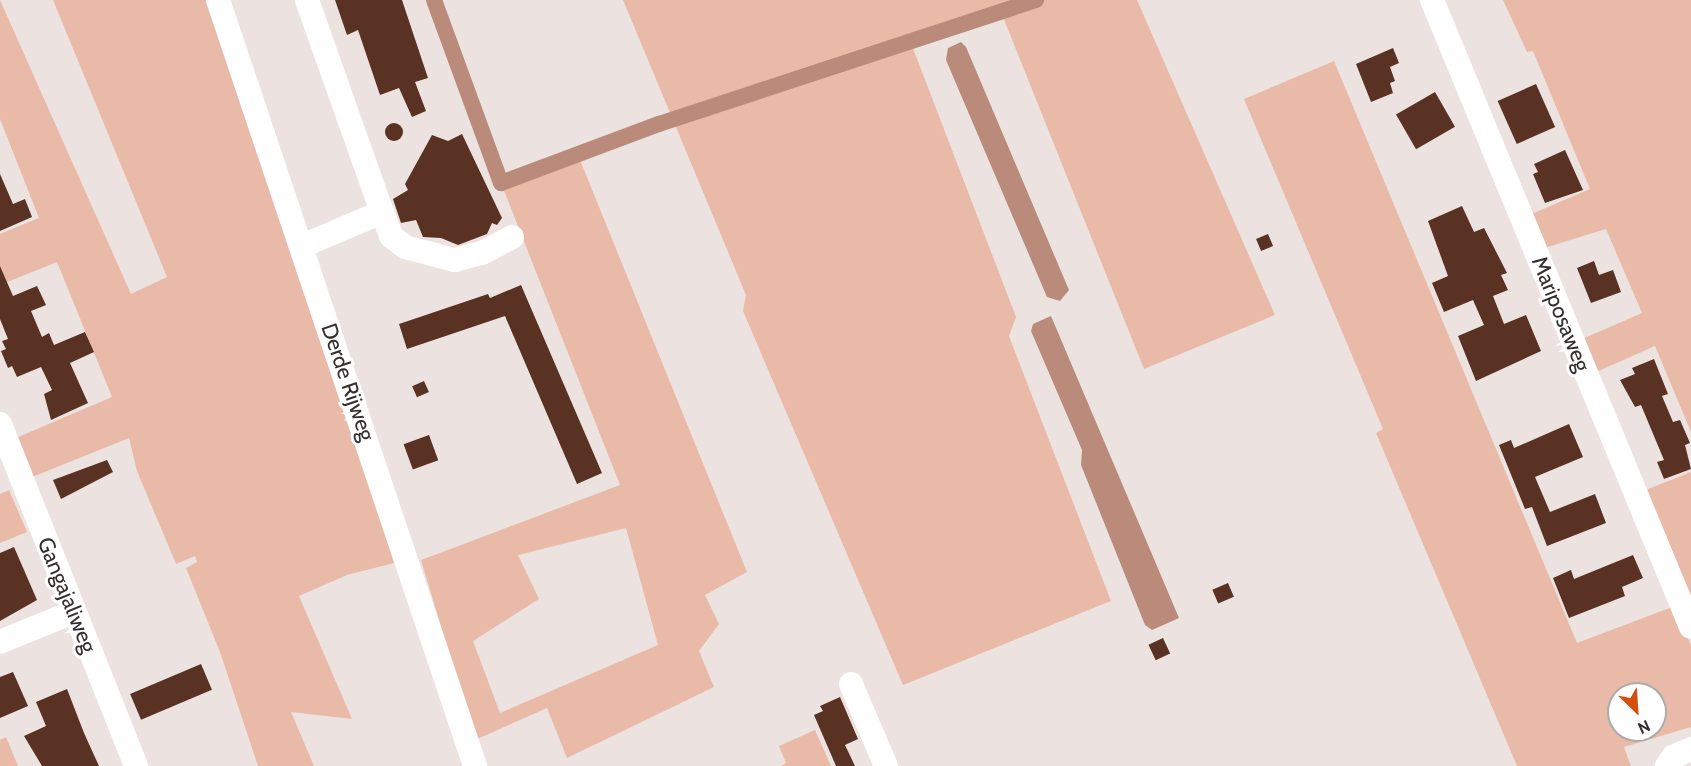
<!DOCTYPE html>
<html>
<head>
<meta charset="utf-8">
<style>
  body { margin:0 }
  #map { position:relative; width:1691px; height:766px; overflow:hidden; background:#ece2df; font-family:Cabin,sans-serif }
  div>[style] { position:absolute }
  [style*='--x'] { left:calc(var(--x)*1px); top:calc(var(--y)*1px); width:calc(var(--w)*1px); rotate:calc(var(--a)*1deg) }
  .green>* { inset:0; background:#eabaa8 }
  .water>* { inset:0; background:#ba8b7a }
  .canal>* { height:16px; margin:-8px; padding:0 8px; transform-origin:8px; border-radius:8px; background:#ba8b7a }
  .building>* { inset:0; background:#5a3223; transform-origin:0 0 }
  .round { border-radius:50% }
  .minor>* { height:24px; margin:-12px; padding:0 12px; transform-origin:12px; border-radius:12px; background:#fff }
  span { translate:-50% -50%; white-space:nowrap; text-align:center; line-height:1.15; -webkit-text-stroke:6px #fff; paint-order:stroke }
  .street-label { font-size:22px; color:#332f2e }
  .north { position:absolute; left:1607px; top:682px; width:60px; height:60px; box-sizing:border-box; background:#fff; border:2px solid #adacab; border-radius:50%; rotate:155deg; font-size:16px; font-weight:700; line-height:24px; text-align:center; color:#332f2e }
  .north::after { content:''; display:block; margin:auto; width:21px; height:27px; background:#d44f0d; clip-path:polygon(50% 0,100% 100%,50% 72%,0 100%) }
</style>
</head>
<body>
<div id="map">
  <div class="green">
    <i style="clip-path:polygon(0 0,131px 294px,167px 277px,53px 0,211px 0,402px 561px,347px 575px,299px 596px,352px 719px,291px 712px,314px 766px,258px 766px,220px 652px,186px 568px,197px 562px,195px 556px,176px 564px,137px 471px,129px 438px,25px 480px,9px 441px,112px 397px,57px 262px,0 285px,0 234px,39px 218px,0 119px)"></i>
    <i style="clip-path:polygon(623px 0,1137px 0,1275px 315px,1144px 369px,1001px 12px,911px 43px,1016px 317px,1009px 336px,1111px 601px,903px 685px,743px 311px,746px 295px)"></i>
    <i style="clip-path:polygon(1503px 0,1691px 0,1691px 432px,1655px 346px,1594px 373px,1580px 340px,1642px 313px,1606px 229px,1541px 249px,1527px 216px,1590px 189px,1533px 51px,1527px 52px)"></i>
    <i style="clip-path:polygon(evenodd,1334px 61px,1577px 643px,1675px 606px,1691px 645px,1691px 727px,1624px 747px,1631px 766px,1517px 766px,1376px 433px,1383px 429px,1244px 99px,1334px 61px,1619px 694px,1655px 694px,1655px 730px,1619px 730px,1619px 694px)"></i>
    <i style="clip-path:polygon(evenodd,578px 155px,747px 572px,705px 595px,719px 624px,699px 651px,714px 687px,567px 758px,547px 708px,475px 740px,421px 560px,620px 485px,501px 183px,578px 155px,626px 528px,658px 645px,500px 713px,473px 641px,539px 599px,518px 555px,626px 528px)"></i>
    <i style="clip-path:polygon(1691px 472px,1691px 608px,1643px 491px)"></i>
    <i style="clip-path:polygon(9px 490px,27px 532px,0 543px,0 494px)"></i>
    <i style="clip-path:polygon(815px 730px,831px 766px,781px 766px,786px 763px,779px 746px)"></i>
    <i style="clip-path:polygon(6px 737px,18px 766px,0 766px,0 740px)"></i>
  </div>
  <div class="water">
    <i style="clip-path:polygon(961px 42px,966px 47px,1069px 290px,1060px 301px,1047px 297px,946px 60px,948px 48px)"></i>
    <i style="clip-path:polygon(1051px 316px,1179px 618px,1152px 630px,1145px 625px,1081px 465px,1082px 450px,1031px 331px,1033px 324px)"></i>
  </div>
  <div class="canal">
    <i style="--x:434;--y:0;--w:195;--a:69.9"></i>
    <i style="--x:501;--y:183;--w:169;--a:-20.5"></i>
    <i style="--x:659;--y:124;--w:397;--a:-18.2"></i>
  </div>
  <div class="building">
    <i style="clip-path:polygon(335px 0,402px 0,428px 78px,415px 82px,426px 111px,412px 117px,399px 88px,380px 95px,358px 30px,347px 35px)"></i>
    <i style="clip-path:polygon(1393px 48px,1399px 63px,1390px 67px,1395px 81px,1390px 83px,1393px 93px,1371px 102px,1356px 64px)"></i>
    <i style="left:1536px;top:84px;width:47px;height:42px;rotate:66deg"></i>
    <i style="left:1435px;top:92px;width:40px;height:45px;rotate:60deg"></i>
    <i class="round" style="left:385px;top:123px;width:18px;height:18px"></i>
    <i style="clip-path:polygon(462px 134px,502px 218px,497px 225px,492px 223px,487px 234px,458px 245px,441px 238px,423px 237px,416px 220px,401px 223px,393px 199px,408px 190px,405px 184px,432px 135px,448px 141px)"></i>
    <i style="clip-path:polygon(1565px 150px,1583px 190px,1545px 203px,1533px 174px,1538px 172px,1534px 164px)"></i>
    <i style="clip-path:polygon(0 174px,13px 204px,25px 199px,32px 217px,0 231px)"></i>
    <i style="clip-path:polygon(1462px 206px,1474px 232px,1484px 228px,1507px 273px,1501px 275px,1508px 290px,1493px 296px,1504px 324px,1526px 315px,1541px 351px,1476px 381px,1458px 336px,1484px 325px,1473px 300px,1444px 312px,1432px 283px,1448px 276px,1428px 221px)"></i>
    <i style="left:1268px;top:234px;width:13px;height:13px;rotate:67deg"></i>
    <i style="clip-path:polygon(1594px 261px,1599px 275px,1613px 270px,1621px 292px,1591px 303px,1577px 268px)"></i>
    <i style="clip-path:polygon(0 266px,13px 296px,37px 286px,46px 305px,31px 311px,42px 337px,49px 333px,54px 345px,85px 332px,94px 352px,70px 363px,88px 403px,51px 420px,44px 394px,52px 390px,41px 367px,17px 377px,12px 366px,8px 368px,1px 351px,6px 349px,2px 341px,8px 339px,0 319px)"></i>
    <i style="clip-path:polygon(521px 285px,602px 473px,577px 484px,505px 316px,407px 349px,399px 324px,488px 294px,490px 298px)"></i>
    <i style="clip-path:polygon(1654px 359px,1668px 394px,1662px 396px,1673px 422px,1680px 420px,1690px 443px,1685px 445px,1691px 469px,1664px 479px,1657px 462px,1664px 460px,1641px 405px,1635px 407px,1620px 380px,1635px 374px,1632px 368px)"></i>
    <i style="left:424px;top:381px;width:12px;height:13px;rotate:66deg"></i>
    <i style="clip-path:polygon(1569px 424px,1583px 457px,1535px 477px,1550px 512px,1595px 494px,1606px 523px,1547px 546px,1532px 507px,1525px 509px,1499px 445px,1511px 440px,1514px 448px)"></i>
    <i style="left:429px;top:435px;width:27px;height:27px;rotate:70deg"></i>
    <i style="clip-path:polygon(107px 460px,113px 472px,61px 499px,53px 480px)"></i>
    <i style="clip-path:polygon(14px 547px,37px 600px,0 621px,0 553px)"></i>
    <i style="clip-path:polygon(1633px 555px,1643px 578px,1622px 587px,1625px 596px,1569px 618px,1553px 578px,1571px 570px,1574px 579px)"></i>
    <i style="left:1228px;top:583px;width:15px;height:17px;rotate:67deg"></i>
    <i style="left:1163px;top:638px;width:17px;height:16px;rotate:65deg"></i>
    <i style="left:201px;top:664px;width:28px;height:77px;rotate:67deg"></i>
    <i style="clip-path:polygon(13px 672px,28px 706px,0 718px,0 677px)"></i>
    <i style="clip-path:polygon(67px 689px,84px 733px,99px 766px,42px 766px,24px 736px,46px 726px,36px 702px)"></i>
    <i style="clip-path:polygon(840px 697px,858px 739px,845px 745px,855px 766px,836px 766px,814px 715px,823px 711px,820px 706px)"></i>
  </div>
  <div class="minor">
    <i style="--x:218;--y:0;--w:808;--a:71.45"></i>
    <i style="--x:1432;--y:0;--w:678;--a:67.56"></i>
    <i style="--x:382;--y:212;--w:26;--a:69"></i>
    <i style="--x:391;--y:236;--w:18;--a:38"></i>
    <i style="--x:405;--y:247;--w:52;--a:14.6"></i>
    <i style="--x:455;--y:260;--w:28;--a:-15"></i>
    <i style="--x:482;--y:253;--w:34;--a:-28"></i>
    <i style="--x:302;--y:246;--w:87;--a:-23"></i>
    <i style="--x:382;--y:212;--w:225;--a:-109.5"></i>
    <i style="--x:0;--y:424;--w:368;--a:68.3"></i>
    <i style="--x:0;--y:642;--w:79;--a:-22.3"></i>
    <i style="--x:851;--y:684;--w:89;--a:66.9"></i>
    <i style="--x:1667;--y:766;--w:11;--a:-56"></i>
    <i style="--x:1673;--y:757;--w:20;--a:-24"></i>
  </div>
  <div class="street-label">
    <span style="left:1561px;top:314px;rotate:68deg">Mariposaweg</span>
    <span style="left:348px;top:382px;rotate:71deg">Derde Rijweg</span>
    <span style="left:67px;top:595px;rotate:68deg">Gangajaliweg</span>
  </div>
  <div class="north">N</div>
</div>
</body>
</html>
